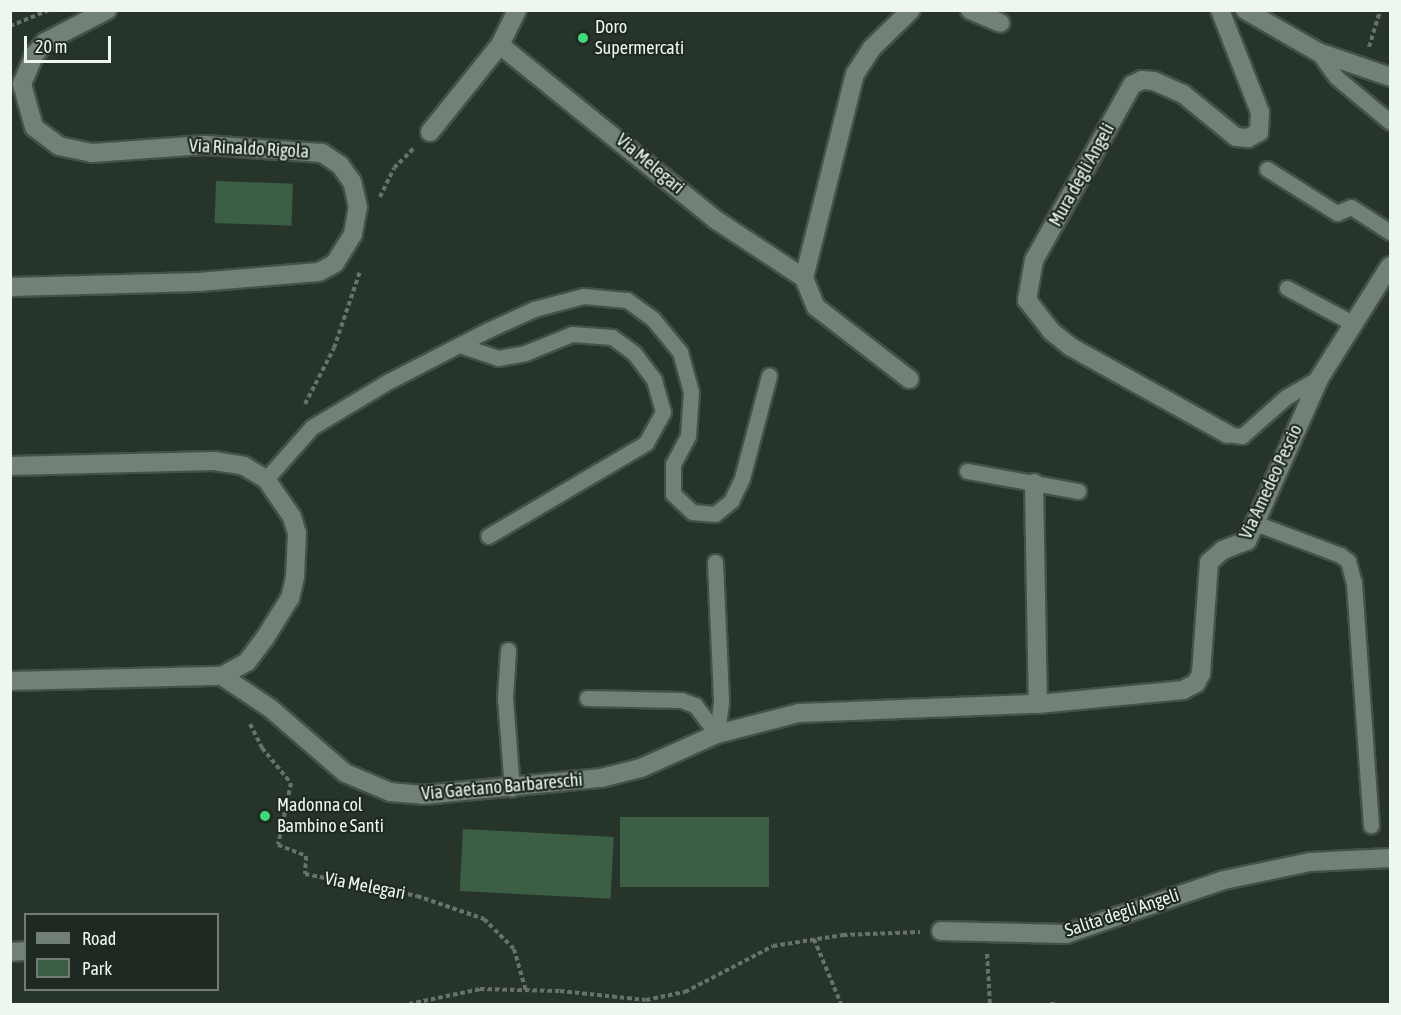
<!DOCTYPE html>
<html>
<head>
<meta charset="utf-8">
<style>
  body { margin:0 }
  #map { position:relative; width:1401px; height:1015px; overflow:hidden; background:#27342a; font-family:"Asap Condensed",sans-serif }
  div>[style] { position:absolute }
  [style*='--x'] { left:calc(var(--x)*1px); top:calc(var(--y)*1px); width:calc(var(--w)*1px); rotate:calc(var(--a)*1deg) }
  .green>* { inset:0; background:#3b5e45; transform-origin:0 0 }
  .path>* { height:4px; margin-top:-2px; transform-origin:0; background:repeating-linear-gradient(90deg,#677269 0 4.5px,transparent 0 7.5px) }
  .roads { filter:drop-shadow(2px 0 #455048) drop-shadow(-2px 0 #455048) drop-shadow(0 2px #455048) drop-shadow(0 -2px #455048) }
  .service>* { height:15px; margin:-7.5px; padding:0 7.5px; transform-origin:7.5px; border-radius:7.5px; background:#728176 }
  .minor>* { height:18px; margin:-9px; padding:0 9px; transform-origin:9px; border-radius:9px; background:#728176 }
  .dots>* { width:16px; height:16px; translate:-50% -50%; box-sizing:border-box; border:3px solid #1e2a21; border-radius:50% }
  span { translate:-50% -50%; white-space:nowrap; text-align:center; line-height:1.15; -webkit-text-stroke:4.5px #1e2a21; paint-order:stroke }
  .poi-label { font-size:18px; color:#eef6f0 }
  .left { translate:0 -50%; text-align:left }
  .street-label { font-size:18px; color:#eef6f0 }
  .frame { position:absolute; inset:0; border:12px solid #eef6f0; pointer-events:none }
  .legend { position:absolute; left:24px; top:913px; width:195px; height:78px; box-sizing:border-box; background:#1e2a21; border:2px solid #717c74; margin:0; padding:8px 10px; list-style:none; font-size:18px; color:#eef6f0 }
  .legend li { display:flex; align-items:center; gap:12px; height:30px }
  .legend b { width:30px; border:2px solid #717c74 }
  .scale { position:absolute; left:24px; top:36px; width:87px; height:27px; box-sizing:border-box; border:3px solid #eef6f0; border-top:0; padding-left:8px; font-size:18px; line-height:21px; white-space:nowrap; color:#eef6f0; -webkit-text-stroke:4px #1e2a21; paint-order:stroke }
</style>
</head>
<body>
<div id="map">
  <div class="green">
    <i style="left:216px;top:181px;width:77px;height:42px;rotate:2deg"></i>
    <i style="left:620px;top:817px;width:149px;height:70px"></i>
    <i style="left:463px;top:829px;width:151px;height:62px;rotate:3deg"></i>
  </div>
  <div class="path">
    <i style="--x:10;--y:26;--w:42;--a:-22.3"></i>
    <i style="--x:1369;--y:47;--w:39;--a:-73"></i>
    <i style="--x:380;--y:197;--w:32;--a:-64"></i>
    <i style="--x:394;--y:168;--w:30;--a:-45"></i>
    <i style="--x:305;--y:404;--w:63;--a:-62.6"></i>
    <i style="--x:334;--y:348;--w:81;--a:-71.3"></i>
    <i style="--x:250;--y:724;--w:27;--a:63"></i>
    <i style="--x:262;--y:748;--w:45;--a:50.4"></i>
    <i style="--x:291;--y:783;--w:63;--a:101.8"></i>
    <i style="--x:278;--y:845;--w:30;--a:21"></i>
    <i style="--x:306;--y:856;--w:18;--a:93"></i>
    <i style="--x:305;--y:874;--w:114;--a:11.1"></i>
    <i style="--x:417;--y:896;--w:71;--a:18.9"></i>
    <i style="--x:484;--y:919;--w:42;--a:45"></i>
    <i style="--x:514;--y:949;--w:44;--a:74.1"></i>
    <i style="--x:814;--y:939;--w:70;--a:67.4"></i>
    <i style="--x:987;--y:954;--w:50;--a:86.6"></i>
    <i style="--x:409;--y:1004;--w:73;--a:-11.9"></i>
    <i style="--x:480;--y:989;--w:80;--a:1.4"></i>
    <i style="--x:560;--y:991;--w:86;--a:6"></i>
    <i style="--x:646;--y:1000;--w:40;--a:-12"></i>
    <i style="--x:685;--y:992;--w:99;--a:-27.6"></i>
    <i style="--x:773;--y:946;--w:71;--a:-8.9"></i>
    <i style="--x:843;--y:935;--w:77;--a:-2.2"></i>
    <i style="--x:1050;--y:1004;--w:8;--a:0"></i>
  </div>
  <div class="roads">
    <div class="service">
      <i style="--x:1318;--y:52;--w:31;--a:54"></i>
      <i style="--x:1336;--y:77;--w:70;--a:39.8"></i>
      <i style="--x:1267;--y:169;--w:83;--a:32.2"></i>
      <i style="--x:1337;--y:213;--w:15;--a:-23"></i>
      <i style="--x:1351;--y:207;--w:46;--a:32.7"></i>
      <i style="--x:1287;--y:288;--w:76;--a:28.2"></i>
      <i style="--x:459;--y:345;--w:41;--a:18.4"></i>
      <i style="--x:498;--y:358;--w:27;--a:-10"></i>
      <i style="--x:525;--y:353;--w:51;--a:-22"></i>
      <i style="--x:572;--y:334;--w:40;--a:4.3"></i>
      <i style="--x:612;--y:337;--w:27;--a:36"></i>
      <i style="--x:634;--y:353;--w:34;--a:53"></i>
      <i style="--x:654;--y:380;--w:33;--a:74"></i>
      <i style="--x:663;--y:412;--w:35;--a:119"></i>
      <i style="--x:646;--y:443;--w:183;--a:149.5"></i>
      <i style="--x:1227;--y:434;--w:15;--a:8"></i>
      <i style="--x:1242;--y:436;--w:59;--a:-41.6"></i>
      <i style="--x:1286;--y:397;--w:39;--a:-30"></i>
      <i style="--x:967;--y:471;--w:113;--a:10.2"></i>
      <i style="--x:266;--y:479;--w:69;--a:-48.5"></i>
      <i style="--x:312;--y:427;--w:90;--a:-30.9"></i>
      <i style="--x:389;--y:381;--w:111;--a:-27.3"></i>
      <i style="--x:488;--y:330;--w:51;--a:-24.5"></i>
      <i style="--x:534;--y:309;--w:51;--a:-14.9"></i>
      <i style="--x:583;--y:296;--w:44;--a:5.2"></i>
      <i style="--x:627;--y:300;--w:32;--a:36"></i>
      <i style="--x:653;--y:319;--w:43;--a:50.7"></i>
      <i style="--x:680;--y:352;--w:41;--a:74.6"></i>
      <i style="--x:691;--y:392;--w:44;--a:93.9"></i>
      <i style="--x:688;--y:436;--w:32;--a:118"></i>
      <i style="--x:673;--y:464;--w:30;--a:90"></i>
      <i style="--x:673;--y:494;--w:26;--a:43"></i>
      <i style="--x:692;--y:512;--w:23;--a:5"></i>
      <i style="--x:715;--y:514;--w:21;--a:-39"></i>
      <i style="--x:731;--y:501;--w:25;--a:-64"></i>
      <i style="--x:742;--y:478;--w:106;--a:-75.2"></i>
      <i style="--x:1255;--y:523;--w:91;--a:20.6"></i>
      <i style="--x:1340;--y:555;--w:10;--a:37"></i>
      <i style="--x:1348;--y:561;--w:23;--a:75"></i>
      <i style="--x:1354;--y:583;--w:243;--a:86"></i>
      <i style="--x:715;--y:562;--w:140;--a:87.5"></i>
      <i style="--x:721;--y:702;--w:32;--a:97"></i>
      <i style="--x:508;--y:650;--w:48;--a:93.6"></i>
      <i style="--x:505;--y:698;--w:91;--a:85.6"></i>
      <i style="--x:587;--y:698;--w:94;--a:1.2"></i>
      <i style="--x:681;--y:700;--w:15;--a:20"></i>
      <i style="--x:695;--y:705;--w:36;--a:53"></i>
    </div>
    <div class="minor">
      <i style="--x:970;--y:10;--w:33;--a:23"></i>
      <i style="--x:1220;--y:10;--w:110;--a:68.6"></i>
      <i style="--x:1260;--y:112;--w:20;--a:93"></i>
      <i style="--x:1259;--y:132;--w:13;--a:151"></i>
      <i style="--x:1248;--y:138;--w:12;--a:-175"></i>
      <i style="--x:1236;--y:137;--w:68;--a:-140.9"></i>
      <i style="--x:1183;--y:94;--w:32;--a:-156"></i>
      <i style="--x:1154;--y:81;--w:12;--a:-175"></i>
      <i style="--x:1142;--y:80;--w:11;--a:153"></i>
      <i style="--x:1132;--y:85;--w:201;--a:119.2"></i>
      <i style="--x:1034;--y:260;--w:41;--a:99.9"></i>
      <i style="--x:1027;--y:300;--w:39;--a:52"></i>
      <i style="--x:1051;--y:331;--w:26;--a:39"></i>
      <i style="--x:1071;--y:347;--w:179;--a:29.1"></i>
      <i style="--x:1245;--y:10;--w:84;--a:29.9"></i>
      <i style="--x:1318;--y:52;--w:76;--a:19.1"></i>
      <i style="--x:500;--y:45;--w:278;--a:39"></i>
      <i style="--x:716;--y:220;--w:105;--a:33.4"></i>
      <i style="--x:804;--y:278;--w:210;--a:-76"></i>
      <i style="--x:855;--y:74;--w:31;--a:-57"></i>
      <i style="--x:872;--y:48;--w:54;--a:-44.3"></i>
      <i style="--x:430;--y:132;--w:112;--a:-51.2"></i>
      <i style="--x:500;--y:45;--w:39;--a:-64"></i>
      <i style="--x:804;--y:278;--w:31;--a:68"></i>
      <i style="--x:816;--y:307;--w:118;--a:37.7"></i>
      <i style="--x:10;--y:287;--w:189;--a:-1.5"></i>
      <i style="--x:199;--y:282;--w:120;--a:-4.8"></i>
      <i style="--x:319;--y:272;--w:18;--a:-29"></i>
      <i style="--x:335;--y:263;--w:34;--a:-58"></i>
      <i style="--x:353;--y:234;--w:27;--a:-80"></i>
      <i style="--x:358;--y:207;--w:26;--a:-103"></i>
      <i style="--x:352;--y:182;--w:21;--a:-125"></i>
      <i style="--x:340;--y:165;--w:22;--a:-146"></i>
      <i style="--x:322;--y:153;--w:118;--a:-176.1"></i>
      <i style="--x:204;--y:145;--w:112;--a:175.9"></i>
      <i style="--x:92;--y:153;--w:34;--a:-168"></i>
      <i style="--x:59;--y:146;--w:31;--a:-143"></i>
      <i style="--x:34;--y:127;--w:45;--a:-105.6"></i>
      <i style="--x:22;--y:84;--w:33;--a:-67"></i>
      <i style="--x:35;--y:54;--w:16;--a:-50"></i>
      <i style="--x:45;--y:42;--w:70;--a:-27.3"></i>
      <i style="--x:10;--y:466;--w:204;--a:-1.4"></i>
      <i style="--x:214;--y:461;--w:30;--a:9"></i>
      <i style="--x:244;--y:466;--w:26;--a:31"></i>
      <i style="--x:266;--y:479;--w:46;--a:55.6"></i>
      <i style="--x:292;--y:517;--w:17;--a:73"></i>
      <i style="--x:297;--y:533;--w:44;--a:92.6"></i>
      <i style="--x:295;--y:577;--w:22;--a:103"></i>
      <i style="--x:290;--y:598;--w:47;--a:122"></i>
      <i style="--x:265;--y:638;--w:30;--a:127"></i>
      <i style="--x:247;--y:662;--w:29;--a:151"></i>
      <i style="--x:1034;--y:483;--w:221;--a:89"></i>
      <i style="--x:10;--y:681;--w:212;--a:-1.4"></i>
      <i style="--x:222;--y:676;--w:58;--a:33.7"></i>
      <i style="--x:270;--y:708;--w:99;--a:40.9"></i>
      <i style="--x:345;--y:773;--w:49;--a:22.9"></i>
      <i style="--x:390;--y:792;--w:33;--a:5"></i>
      <i style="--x:423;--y:795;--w:179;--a:-5.5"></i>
      <i style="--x:601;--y:778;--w:41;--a:-14"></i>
      <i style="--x:641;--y:768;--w:83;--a:-24.1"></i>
      <i style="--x:717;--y:734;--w:85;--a:-14.4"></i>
      <i style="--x:799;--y:713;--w:239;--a:-2.2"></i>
      <i style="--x:1038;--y:704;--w:146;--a:-5.5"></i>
      <i style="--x:1183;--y:690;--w:15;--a:-28"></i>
      <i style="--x:1196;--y:683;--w:10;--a:-61"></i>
      <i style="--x:1201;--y:674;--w:112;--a:-85.9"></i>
      <i style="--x:1209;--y:562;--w:18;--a:-41"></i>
      <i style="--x:1223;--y:550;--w:26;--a:-21"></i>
      <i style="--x:1247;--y:541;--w:180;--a:-66"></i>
      <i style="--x:1320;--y:377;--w:131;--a:-57.8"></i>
      <i style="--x:941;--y:931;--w:125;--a:1.4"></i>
      <i style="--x:1066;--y:934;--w:167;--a:-18.9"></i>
      <i style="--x:1224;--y:880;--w:88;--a:-11.8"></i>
      <i style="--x:1310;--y:862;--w:80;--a:-2.9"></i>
      <i style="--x:10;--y:952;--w:16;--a:-4"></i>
    </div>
  </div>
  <div class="dots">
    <i style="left:583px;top:38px;background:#42d77b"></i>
    <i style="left:265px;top:816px;background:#42d77b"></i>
  </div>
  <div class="poi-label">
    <span class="left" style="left:595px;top:38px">Doro<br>Supermercati</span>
    <span class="left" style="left:277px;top:816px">Madonna col<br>Bambino e Santi</span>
  </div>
  <div class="street-label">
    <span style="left:249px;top:149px;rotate:3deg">Via Rinaldo Rigola</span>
    <span style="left:650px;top:164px;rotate:40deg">Via Melegari</span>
    <span style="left:1082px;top:175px;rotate:-61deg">Mura degli Angeli</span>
    <span style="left:1271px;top:482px;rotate:-65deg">Via Amedeo Pescio</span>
    <span style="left:502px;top:787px;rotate:-5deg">Via Gaetano Barbareschi</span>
    <span style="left:365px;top:886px;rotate:11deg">Via Melegari</span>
    <span style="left:1122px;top:913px;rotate:-18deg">Salita degli Angeli</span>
  </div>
  <div class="frame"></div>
  <ul class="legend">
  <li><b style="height:8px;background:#728176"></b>Road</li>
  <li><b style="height:16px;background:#3b5e45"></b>Park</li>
  </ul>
  <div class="scale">20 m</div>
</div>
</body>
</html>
